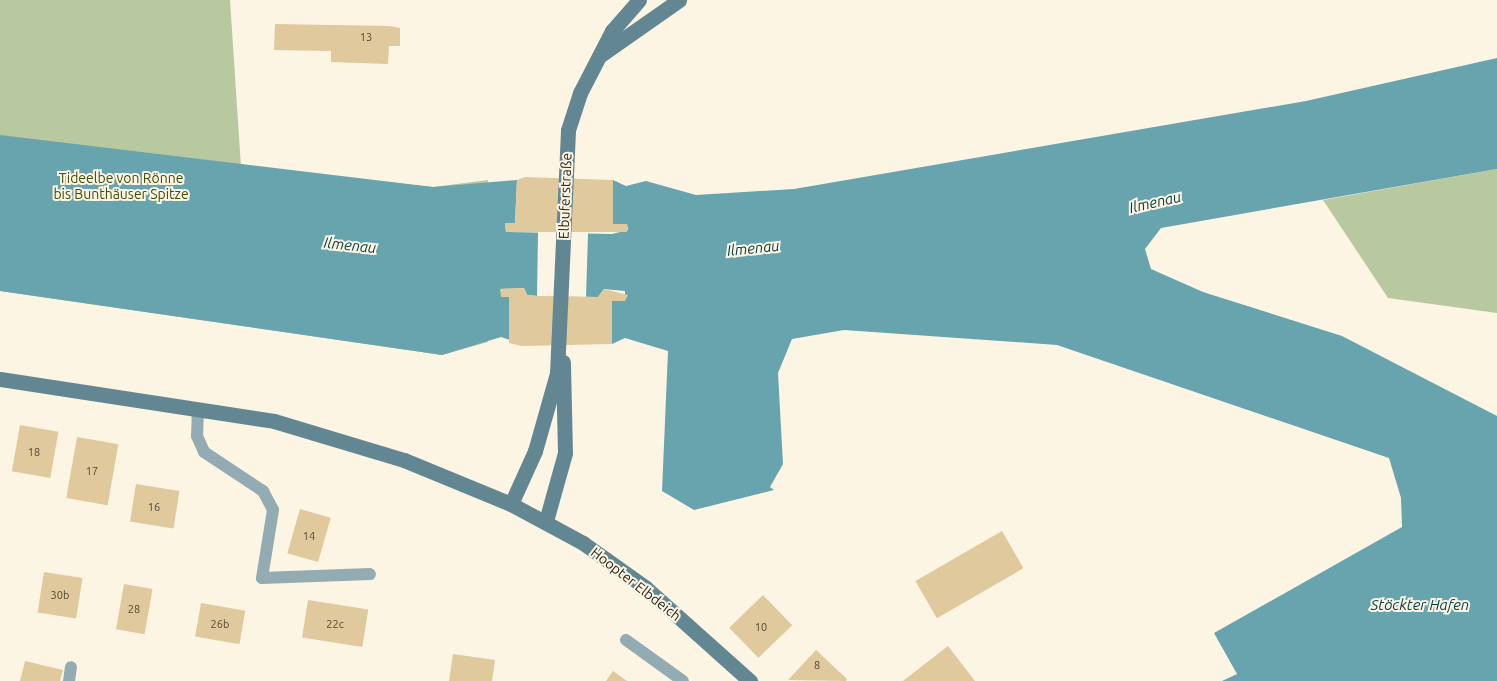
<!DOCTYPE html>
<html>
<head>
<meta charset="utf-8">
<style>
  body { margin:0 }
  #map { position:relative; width:1497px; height:681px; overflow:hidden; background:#fdf5e4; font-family:Ubuntu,sans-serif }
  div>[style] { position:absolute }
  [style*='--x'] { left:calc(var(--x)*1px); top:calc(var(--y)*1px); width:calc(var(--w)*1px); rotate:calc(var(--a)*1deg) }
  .green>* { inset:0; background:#b8c99f }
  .water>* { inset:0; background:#68a4ad }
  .pier>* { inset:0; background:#fdf5e4 }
  .building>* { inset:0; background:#dfc99d; transform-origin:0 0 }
  .lane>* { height:12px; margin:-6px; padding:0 6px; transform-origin:6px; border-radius:6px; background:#93abb2 }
  .secondary>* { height:15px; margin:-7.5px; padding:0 7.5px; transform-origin:7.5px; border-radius:7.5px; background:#638792 }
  span { translate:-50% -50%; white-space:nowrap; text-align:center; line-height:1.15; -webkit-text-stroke:4px #fdf5e4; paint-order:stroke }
  .number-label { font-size:11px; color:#524936 }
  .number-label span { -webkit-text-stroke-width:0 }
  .park-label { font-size:14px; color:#3b4f0a }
  .street-label { font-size:14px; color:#231e14 }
  .water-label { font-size:15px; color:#023e45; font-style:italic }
</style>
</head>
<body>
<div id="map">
  <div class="green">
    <i style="clip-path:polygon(0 0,230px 0,241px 167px,433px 187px,488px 180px,488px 342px,442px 355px,0 291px)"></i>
    <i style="clip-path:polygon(1497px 169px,1497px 313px,1388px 298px,1323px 200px)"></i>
  </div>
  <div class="water">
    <i style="clip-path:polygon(1497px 58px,1497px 169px,1161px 228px,1145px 249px,1151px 269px,1203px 292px,1342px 336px,1497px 416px,1497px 681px,1222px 681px,1237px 674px,1214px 633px,1402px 527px,1401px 498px,1389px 458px,1057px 345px,844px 330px,792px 339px,778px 373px,783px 464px,770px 487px,774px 490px,694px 510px,662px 491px,668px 351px,625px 338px,612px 344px,612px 301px,625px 300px,625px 291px,604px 289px,598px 297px,537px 296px,527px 295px,524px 288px,501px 289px,501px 297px,509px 297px,510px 340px,501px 337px,442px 355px,0 291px,0 135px,433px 187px,517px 180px,515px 223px,505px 223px,506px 232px,612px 234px,628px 230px,627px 224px,613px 224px,613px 180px,626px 186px,646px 181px,696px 195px,794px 189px,1306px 101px)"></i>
  </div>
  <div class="pier">
    <i style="clip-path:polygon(543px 230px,588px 233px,586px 297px,537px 296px,538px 232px)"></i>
  </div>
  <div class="building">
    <i style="clip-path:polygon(275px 24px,389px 26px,400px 28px,400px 46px,389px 46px,388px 64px,331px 62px,331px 51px,274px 50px)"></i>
    <i style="clip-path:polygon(525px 177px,613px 180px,613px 224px,627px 224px,627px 232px,506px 232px,505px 223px,515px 223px,517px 180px)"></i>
    <i style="clip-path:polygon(524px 288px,527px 295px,537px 296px,598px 297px,604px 289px,628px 295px,625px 301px,612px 301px,612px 344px,522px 346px,509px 343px,509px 297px,501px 297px,500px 289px)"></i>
    <i style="left:20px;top:425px;width:39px;height:47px;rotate:10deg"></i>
    <i style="left:77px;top:437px;width:42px;height:62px;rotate:10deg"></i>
    <i style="left:136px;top:484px;width:44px;height:38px;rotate:9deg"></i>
    <i style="left:300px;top:509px;width:32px;height:46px;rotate:16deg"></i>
    <i style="left:1002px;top:531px;width:43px;height:100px;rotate:60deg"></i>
    <i style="left:44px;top:572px;width:39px;height:41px;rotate:9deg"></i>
    <i style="left:124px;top:584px;width:29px;height:46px;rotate:10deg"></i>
    <i style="left:763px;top:595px;width:42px;height:47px;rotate:46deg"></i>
    <i style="left:308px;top:600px;width:61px;height:38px;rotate:9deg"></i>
    <i style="left:201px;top:603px;width:45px;height:34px;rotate:10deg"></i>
    <i style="clip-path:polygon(948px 646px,975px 681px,903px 681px)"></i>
    <i style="clip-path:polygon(816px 650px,847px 679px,846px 681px,788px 680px)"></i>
    <i style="clip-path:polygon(453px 654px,495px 660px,492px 681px,449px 681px)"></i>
    <i style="clip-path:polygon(25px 661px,63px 670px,60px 681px,20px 681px)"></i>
    <i style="clip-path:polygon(613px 671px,627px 681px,606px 681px)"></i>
  </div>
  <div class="lane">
    <i style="--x:198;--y:409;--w:27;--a:92"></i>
    <i style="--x:197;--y:436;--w:17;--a:66"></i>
    <i style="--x:204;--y:452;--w:71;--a:33.5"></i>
    <i style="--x:263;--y:491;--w:21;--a:62"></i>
    <i style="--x:273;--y:510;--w:69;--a:99.2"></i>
    <i style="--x:262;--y:578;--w:108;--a:-2.1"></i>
    <i style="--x:626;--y:640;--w:70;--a:35.7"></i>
    <i style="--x:69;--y:681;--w:14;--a:-82"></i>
  </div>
  <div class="secondary">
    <i style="--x:602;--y:54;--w:94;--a:-35"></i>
    <i style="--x:0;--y:379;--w:277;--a:8.7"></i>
    <i style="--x:274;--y:421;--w:136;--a:16.7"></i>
    <i style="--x:404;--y:460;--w:116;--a:22.4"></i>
    <i style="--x:511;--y:504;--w:82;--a:28.4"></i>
    <i style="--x:583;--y:543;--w:77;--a:35.5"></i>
    <i style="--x:646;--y:588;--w:140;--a:41.8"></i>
    <i style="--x:511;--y:504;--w:58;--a:-65.6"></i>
    <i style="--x:535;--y:451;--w:81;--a:-74.2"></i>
    <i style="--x:557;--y:373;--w:243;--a:-87.4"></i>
    <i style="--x:568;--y:130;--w:39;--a:-72"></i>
    <i style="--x:580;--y:93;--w:70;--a:-62.7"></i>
    <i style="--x:612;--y:31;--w:41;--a:-48.9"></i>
    <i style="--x:546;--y:521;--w:71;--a:-74.4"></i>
    <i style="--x:565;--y:453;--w:91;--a:-91.3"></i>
  </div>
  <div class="number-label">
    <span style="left:366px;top:37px">13</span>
    <span style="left:34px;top:452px">18</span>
    <span style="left:92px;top:471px">17</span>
    <span style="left:154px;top:507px">16</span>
    <span style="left:309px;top:536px">14</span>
    <span style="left:60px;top:595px">30b</span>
    <span style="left:134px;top:609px">28</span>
    <span style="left:220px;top:624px">26b</span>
    <span style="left:335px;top:624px">22c</span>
    <span style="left:761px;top:627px">10</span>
    <span style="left:817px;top:665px">8</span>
  </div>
  <div class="park-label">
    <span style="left:121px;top:186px">Tideelbe von Rönne<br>bis Bunthäuser Spitze</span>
  </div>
  <div class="street-label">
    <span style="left:565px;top:196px;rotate:-88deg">Elbuferstraße</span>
    <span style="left:636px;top:584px;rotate:38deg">Hoopter Elbdeich</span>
  </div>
  <div class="water-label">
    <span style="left:1155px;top:202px;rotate:-13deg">Ilmenau</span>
    <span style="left:350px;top:245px;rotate:6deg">Ilmenau</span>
    <span style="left:753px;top:248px;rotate:-6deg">Ilmenau</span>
    <span style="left:1420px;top:605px">Stöckter Hafen</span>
  </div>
</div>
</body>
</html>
